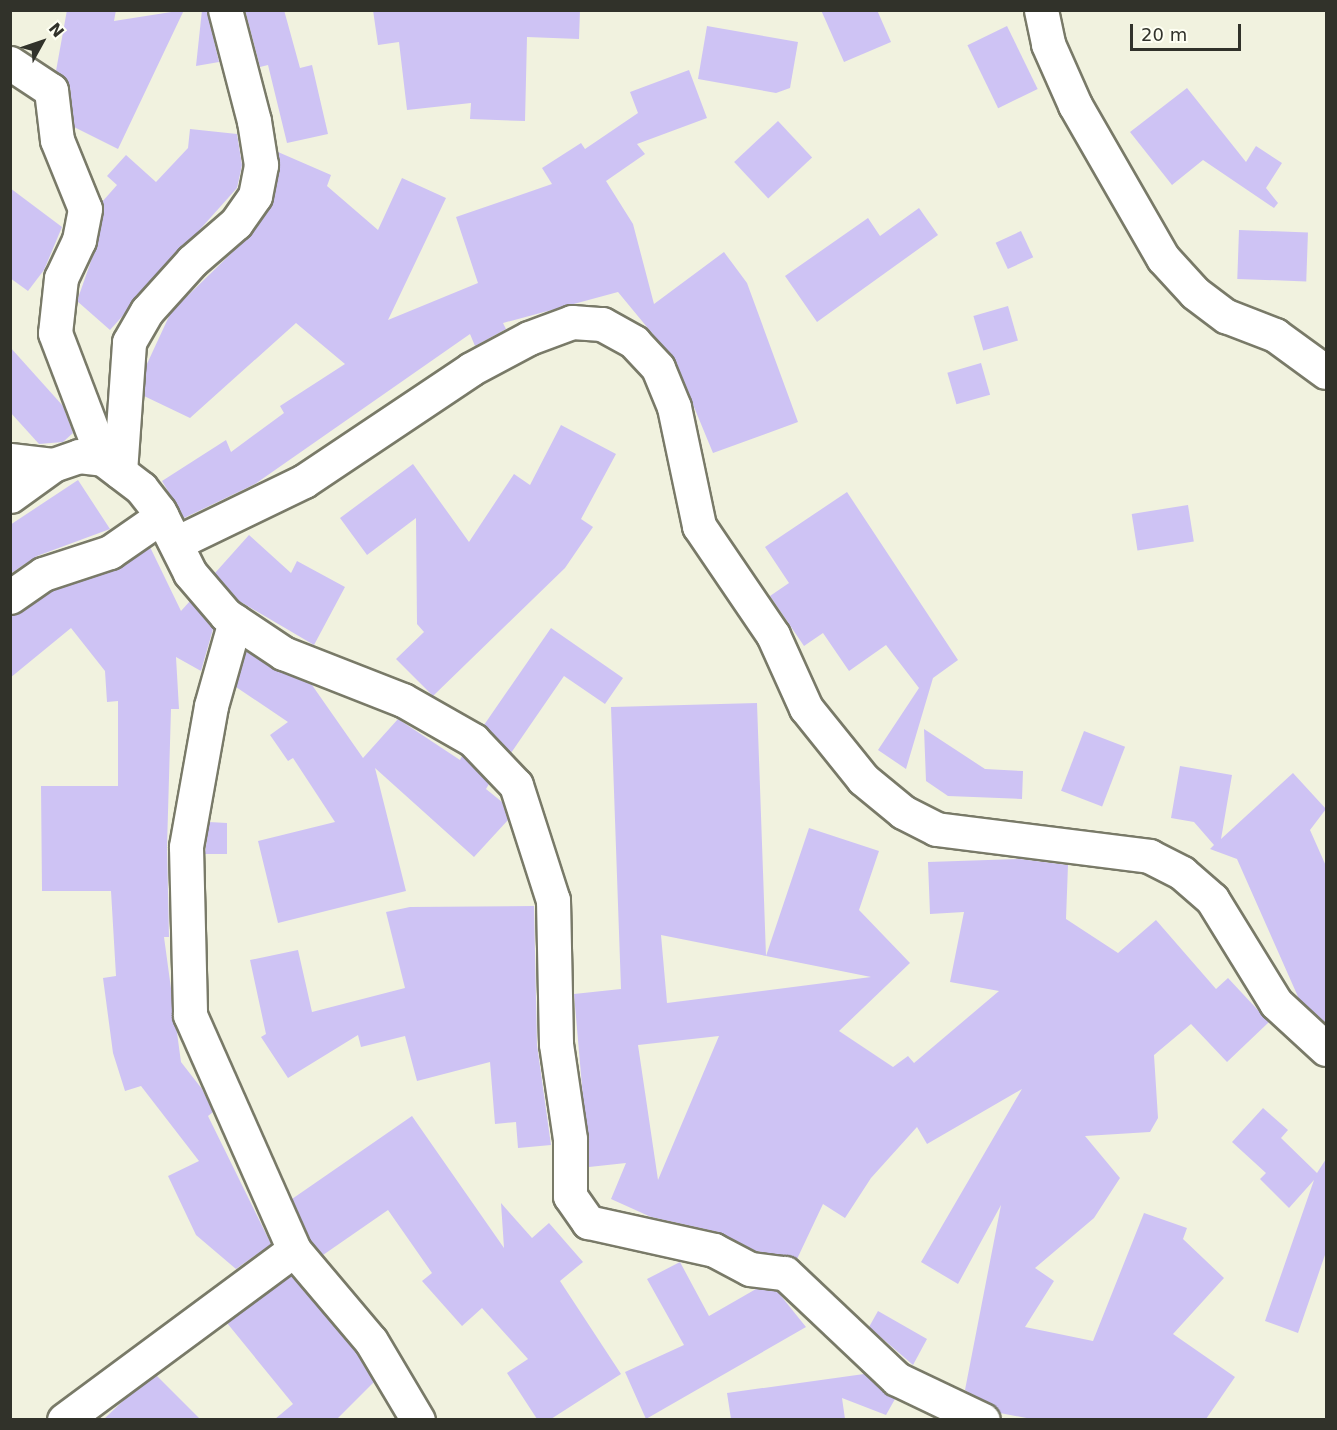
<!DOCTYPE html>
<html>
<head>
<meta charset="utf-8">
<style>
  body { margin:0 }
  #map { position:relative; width:1337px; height:1430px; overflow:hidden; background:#f1f2df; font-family:"DejaVu Sans",sans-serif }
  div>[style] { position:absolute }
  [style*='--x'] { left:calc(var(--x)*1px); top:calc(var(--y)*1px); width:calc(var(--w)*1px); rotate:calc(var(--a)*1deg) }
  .building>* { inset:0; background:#cec3f4; transform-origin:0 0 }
  .roads { filter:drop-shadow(2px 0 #797a68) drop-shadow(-2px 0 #797a68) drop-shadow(0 2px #797a68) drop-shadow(0 -2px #797a68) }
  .minor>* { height:33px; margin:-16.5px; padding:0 16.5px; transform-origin:16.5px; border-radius:16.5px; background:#fff }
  span { translate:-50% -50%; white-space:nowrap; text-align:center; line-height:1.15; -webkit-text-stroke:4.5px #fefff3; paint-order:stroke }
  .frame { position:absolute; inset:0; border:12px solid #31322a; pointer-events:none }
  .north { position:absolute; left:12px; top:12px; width:60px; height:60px; -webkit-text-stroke:4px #fefff3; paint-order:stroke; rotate:50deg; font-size:16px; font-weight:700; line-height:24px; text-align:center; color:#31322a }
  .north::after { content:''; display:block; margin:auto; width:21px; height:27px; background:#31322a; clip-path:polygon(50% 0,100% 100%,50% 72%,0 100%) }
  .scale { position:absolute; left:1130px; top:24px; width:111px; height:27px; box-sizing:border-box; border:3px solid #31322a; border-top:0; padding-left:8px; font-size:18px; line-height:21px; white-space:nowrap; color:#31322a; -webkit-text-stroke:4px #fefff3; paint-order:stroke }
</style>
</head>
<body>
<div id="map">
  <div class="building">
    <i style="clip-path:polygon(67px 10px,116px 10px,114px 21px,184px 10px,118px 149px,74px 127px,70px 87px,56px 71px)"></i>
    <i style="clip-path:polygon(202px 10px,207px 10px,219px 62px,196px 66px)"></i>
    <i style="clip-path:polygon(245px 10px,284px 10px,300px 68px,312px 65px,328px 134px,287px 143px,268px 65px,260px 67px)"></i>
    <i style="clip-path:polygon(373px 10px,580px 10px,579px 39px,527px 37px,525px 121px,470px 119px,471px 103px,407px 110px,399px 42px,378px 45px)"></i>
    <i style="clip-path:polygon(821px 10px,877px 10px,891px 42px,844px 62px)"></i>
    <i style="clip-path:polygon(707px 26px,798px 42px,790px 88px,776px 93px,698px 79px)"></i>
    <i style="left:1007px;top:26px;width:70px;height:44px;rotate:64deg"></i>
    <i style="clip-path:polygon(689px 70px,707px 118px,637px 144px,645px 154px,606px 181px,633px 224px,654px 304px,724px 252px,747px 283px,798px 422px,713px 453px,675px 361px,618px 292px,503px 323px,506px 329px,475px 346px,470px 334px,255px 484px,184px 518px,162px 481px,226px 440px,231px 452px,284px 413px,280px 406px,345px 364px,296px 323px,190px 418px,144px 396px,146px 366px,171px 312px,248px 237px,271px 206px,278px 152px,331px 175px,327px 186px,378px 230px,402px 178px,446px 198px,388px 320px,478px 283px,456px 217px,552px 184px,542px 168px,581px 143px,585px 149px,638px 113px,630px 92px)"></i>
    <i style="clip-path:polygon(1187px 88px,1246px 162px,1256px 146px,1282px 163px,1266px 188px,1278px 203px,1274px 208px,1203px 160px,1172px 185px,1130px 132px)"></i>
    <i style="left:778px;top:121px;width:50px;height:60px;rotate:47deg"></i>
    <i style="clip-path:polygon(190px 129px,237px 134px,242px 165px,237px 188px,110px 330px,77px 301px,97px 244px,102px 202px,117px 185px,107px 176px,126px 155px,156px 182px,188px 148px)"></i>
    <i style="clip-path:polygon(10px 188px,62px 227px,44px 270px,28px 291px,10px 278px)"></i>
    <i style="clip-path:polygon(919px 208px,938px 235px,817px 322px,785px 276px,868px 218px,880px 236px)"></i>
    <i style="left:1239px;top:230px;width:69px;height:49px;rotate:2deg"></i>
    <i style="left:1021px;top:231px;width:29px;height:28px;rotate:65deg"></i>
    <i style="left:1008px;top:306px;width:36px;height:36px;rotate:74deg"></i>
    <i style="clip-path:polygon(10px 347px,63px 406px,73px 433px,63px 442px,39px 444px,10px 412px)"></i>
    <i style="left:981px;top:363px;width:33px;height:35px;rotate:74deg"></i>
    <i style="clip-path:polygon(561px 425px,616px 454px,581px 519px,593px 527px,565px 568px,433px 696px,396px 659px,424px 632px,417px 624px,416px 518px,367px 555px,340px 518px,413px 464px,469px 542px,514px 474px,530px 485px)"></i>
    <i style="clip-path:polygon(78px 480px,110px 529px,37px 556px,10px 574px,10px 525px)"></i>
    <i style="clip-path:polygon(847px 492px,958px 660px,933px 678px,906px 769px,878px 750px,919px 688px,886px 645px,849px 671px,823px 633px,804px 646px,770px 596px,789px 583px,765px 547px)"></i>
    <i style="left:1188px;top:505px;width:37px;height:57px;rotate:81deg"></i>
    <i style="clip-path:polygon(249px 535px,291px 573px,297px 561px,345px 587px,314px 645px,239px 601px,215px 573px)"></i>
    <i style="clip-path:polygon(150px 547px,181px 611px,190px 601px,213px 629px,201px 671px,176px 657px,179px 709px,171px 709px,167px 847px,169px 937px,164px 937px,181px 1062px,202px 1089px,213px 1112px,208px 1116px,271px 1244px,236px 1269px,196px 1235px,168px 1176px,199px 1161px,141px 1086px,125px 1091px,113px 1053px,103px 978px,116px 976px,111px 891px,42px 891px,41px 786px,118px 786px,118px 701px,107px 702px,105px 671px,71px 628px,10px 678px,10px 616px,51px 591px,116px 570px)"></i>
    <i style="clip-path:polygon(551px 628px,623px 678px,605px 704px,564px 676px,511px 753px,484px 725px)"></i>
    <i style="clip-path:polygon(246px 651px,312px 685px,363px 758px,398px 719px,460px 760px,462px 756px,489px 784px,486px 789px,502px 802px,508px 820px,474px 857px,375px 768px,406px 891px,278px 923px,258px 841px,335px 822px,293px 758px,288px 761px,270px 735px,288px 722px,236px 687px)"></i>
    <i style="clip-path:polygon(evenodd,757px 703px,766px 956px,661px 935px,667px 1003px,871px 977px,766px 956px,809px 828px,879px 851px,859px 910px,910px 963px,839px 1031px,893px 1067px,908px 1056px,914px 1063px,999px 991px,950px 982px,964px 912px,930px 914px,928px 862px,1020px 859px,1068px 865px,1066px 919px,1118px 953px,1156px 920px,1216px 989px,1228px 978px,1269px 1022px,1227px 1062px,1191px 1024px,1154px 1055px,1158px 1118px,1150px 1132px,1085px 1136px,1120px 1178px,1094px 1218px,1035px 1268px,1054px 1281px,1025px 1327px,1093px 1341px,1144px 1213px,1187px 1228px,1183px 1239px,1224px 1278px,1173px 1334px,1235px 1377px,1206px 1419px,1032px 1419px,1000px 1413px,965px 1390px,1001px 1205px,958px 1284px,921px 1262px,1022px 1089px,927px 1144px,917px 1127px,871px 1178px,845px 1218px,823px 1204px,797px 1259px,756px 1251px,718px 1232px,651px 1217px,611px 1199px,626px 1163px,589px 1167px,574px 994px,621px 989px,611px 707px,757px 703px,719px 1036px,658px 1180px,638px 1045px,719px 1036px)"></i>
    <i style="clip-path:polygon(924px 729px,985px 769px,1023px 771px,1022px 799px,948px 796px,926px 781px)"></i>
    <i style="left:1084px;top:731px;width:44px;height:64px;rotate:21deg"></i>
    <i style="clip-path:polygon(1180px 766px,1232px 775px,1221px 839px,1293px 773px,1326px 809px,1310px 830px,1326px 866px,1326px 1023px,1299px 999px,1237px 859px,1210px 849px,1214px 845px,1194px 822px,1171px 818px)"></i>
    <i style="clip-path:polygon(209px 822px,227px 823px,227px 854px,205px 854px)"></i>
    <i style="clip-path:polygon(534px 906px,537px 1045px,551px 1145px,518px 1148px,516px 1122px,495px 1124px,490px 1062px,417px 1081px,405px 1036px,361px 1047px,358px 1035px,288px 1078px,261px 1037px,266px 1034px,250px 960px,298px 950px,312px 1012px,405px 988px,386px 912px,410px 907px)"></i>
    <i style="clip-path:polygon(1263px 1108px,1288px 1130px,1281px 1138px,1317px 1173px,1326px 1159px,1326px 1252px,1298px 1333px,1265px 1321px,1314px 1180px,1289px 1208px,1260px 1179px,1266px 1173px,1232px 1142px)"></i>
    <i style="clip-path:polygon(412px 1116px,504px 1248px,501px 1203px,532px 1238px,549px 1223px,583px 1262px,560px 1281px,621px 1374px,551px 1419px,537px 1419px,507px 1373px,528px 1359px,482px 1308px,462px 1326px,422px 1281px,432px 1273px,388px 1210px,323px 1255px,310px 1240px,292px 1199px)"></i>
    <i style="clip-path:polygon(680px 1262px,709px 1316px,756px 1289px,777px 1291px,806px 1327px,646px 1419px,625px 1372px,684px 1345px,647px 1279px)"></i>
    <i style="clip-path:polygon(291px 1276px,356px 1352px,374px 1382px,337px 1419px,275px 1419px,293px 1404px,227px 1323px)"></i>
    <i style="clip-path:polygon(878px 1311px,927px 1339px,913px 1365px,869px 1327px)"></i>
    <i style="clip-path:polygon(864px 1374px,895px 1399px,886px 1415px,842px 1398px,845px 1419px,731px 1419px,727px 1393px)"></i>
    <i style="clip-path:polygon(156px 1375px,200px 1419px,104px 1419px,126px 1398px)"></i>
  </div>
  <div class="roads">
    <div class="minor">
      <i style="--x:1041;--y:10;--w:35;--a:78"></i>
      <i style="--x:1048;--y:44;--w:67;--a:66.1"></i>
      <i style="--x:1075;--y:105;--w:177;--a:60.1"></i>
      <i style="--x:1163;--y:258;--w:47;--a:47.6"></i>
      <i style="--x:1195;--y:293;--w:39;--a:37"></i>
      <i style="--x:1226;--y:316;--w:53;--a:21.2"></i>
      <i style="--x:1275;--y:335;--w:63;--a:36"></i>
      <i style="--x:10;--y:63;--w:49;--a:33.4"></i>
      <i style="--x:51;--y:90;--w:50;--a:83.2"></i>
      <i style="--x:57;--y:140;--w:74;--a:67.9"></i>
      <i style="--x:85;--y:209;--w:32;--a:101"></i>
      <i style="--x:79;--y:240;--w:42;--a:115.3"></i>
      <i style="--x:61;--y:278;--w:55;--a:96.2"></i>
      <i style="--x:55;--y:333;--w:135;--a:69.1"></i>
      <i style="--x:10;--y:460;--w:43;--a:6.6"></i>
      <i style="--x:120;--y:472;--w:130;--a:-86"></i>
      <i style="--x:129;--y:342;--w:36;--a:-60"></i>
      <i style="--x:147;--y:311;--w:67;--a:-48"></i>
      <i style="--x:192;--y:261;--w:58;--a:-40.8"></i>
      <i style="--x:236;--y:223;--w:33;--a:-55"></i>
      <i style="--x:255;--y:196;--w:32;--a:-79"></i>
      <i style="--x:261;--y:165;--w:45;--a:-99"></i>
      <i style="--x:254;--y:121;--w:115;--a:-104.6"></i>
      <i style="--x:10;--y:496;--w:53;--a:-35.8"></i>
      <i style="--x:53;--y:465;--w:28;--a:-19"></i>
      <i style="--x:79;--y:456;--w:24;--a:7"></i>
      <i style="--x:103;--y:459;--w:48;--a:37.3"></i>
      <i style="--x:141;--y:488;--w:29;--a:52"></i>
      <i style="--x:159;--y:511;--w:69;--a:63.4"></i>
      <i style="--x:190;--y:573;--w:55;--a:49.4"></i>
      <i style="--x:226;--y:615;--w:69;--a:33.7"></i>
      <i style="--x:283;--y:653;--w:129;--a:21.4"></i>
      <i style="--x:403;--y:700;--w:81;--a:29.7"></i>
      <i style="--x:473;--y:740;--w:62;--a:46.3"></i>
      <i style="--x:516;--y:785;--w:121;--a:72.2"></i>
      <i style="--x:553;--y:900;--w:144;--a:88.8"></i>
      <i style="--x:556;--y:1044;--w:96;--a:81.6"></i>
      <i style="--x:570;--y:1139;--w:57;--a:90"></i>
      <i style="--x:570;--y:1196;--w:32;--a:55"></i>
      <i style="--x:588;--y:1222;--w:129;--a:12.5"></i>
      <i style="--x:714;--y:1250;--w:41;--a:27.8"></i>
      <i style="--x:750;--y:1269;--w:35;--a:7"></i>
      <i style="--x:785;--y:1273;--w:154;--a:43.4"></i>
      <i style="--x:897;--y:1379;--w:95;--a:25.5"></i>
      <i style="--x:176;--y:543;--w:142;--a:-25.8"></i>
      <i style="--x:304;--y:481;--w:201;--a:-33.8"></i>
      <i style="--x:471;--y:369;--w:66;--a:-28.1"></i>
      <i style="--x:529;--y:338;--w:46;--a:-20.4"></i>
      <i style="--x:572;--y:322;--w:30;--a:4"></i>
      <i style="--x:602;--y:324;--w:37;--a:29"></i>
      <i style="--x:634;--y:342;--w:35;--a:47"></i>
      <i style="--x:658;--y:368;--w:42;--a:67.7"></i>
      <i style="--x:674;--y:407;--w:122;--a:78.1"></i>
      <i style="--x:699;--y:526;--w:132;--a:55.8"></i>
      <i style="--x:773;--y:635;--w:80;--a:65.7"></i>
      <i style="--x:806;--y:708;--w:91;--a:51.2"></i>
      <i style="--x:863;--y:779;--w:52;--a:39.5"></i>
      <i style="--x:903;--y:812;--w:37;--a:27"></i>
      <i style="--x:936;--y:829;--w:215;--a:7.2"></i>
      <i style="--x:1149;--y:856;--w:37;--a:27"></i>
      <i style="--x:1182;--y:873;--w:40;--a:41"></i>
      <i style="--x:1212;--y:899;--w:122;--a:58.4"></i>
      <i style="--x:1276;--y:1003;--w:68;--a:42.6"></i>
      <i style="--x:10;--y:597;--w:40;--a:-34.9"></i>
      <i style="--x:43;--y:574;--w:71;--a:-18.2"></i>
      <i style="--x:110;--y:552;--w:63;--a:-34.7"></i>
      <i style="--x:235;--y:621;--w:88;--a:105.8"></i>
      <i style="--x:211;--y:706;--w:143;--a:100.1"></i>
      <i style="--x:186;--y:847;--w:168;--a:88.6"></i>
      <i style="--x:190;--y:1015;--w:257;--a:66.1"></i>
      <i style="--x:294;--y:1250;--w:119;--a:49.8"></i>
      <i style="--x:371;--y:1341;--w:92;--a:59.3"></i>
      <i style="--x:64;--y:1420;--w:286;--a:-36.5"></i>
    </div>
  </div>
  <div class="frame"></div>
  <div class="north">N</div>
  <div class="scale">20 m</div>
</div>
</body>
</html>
